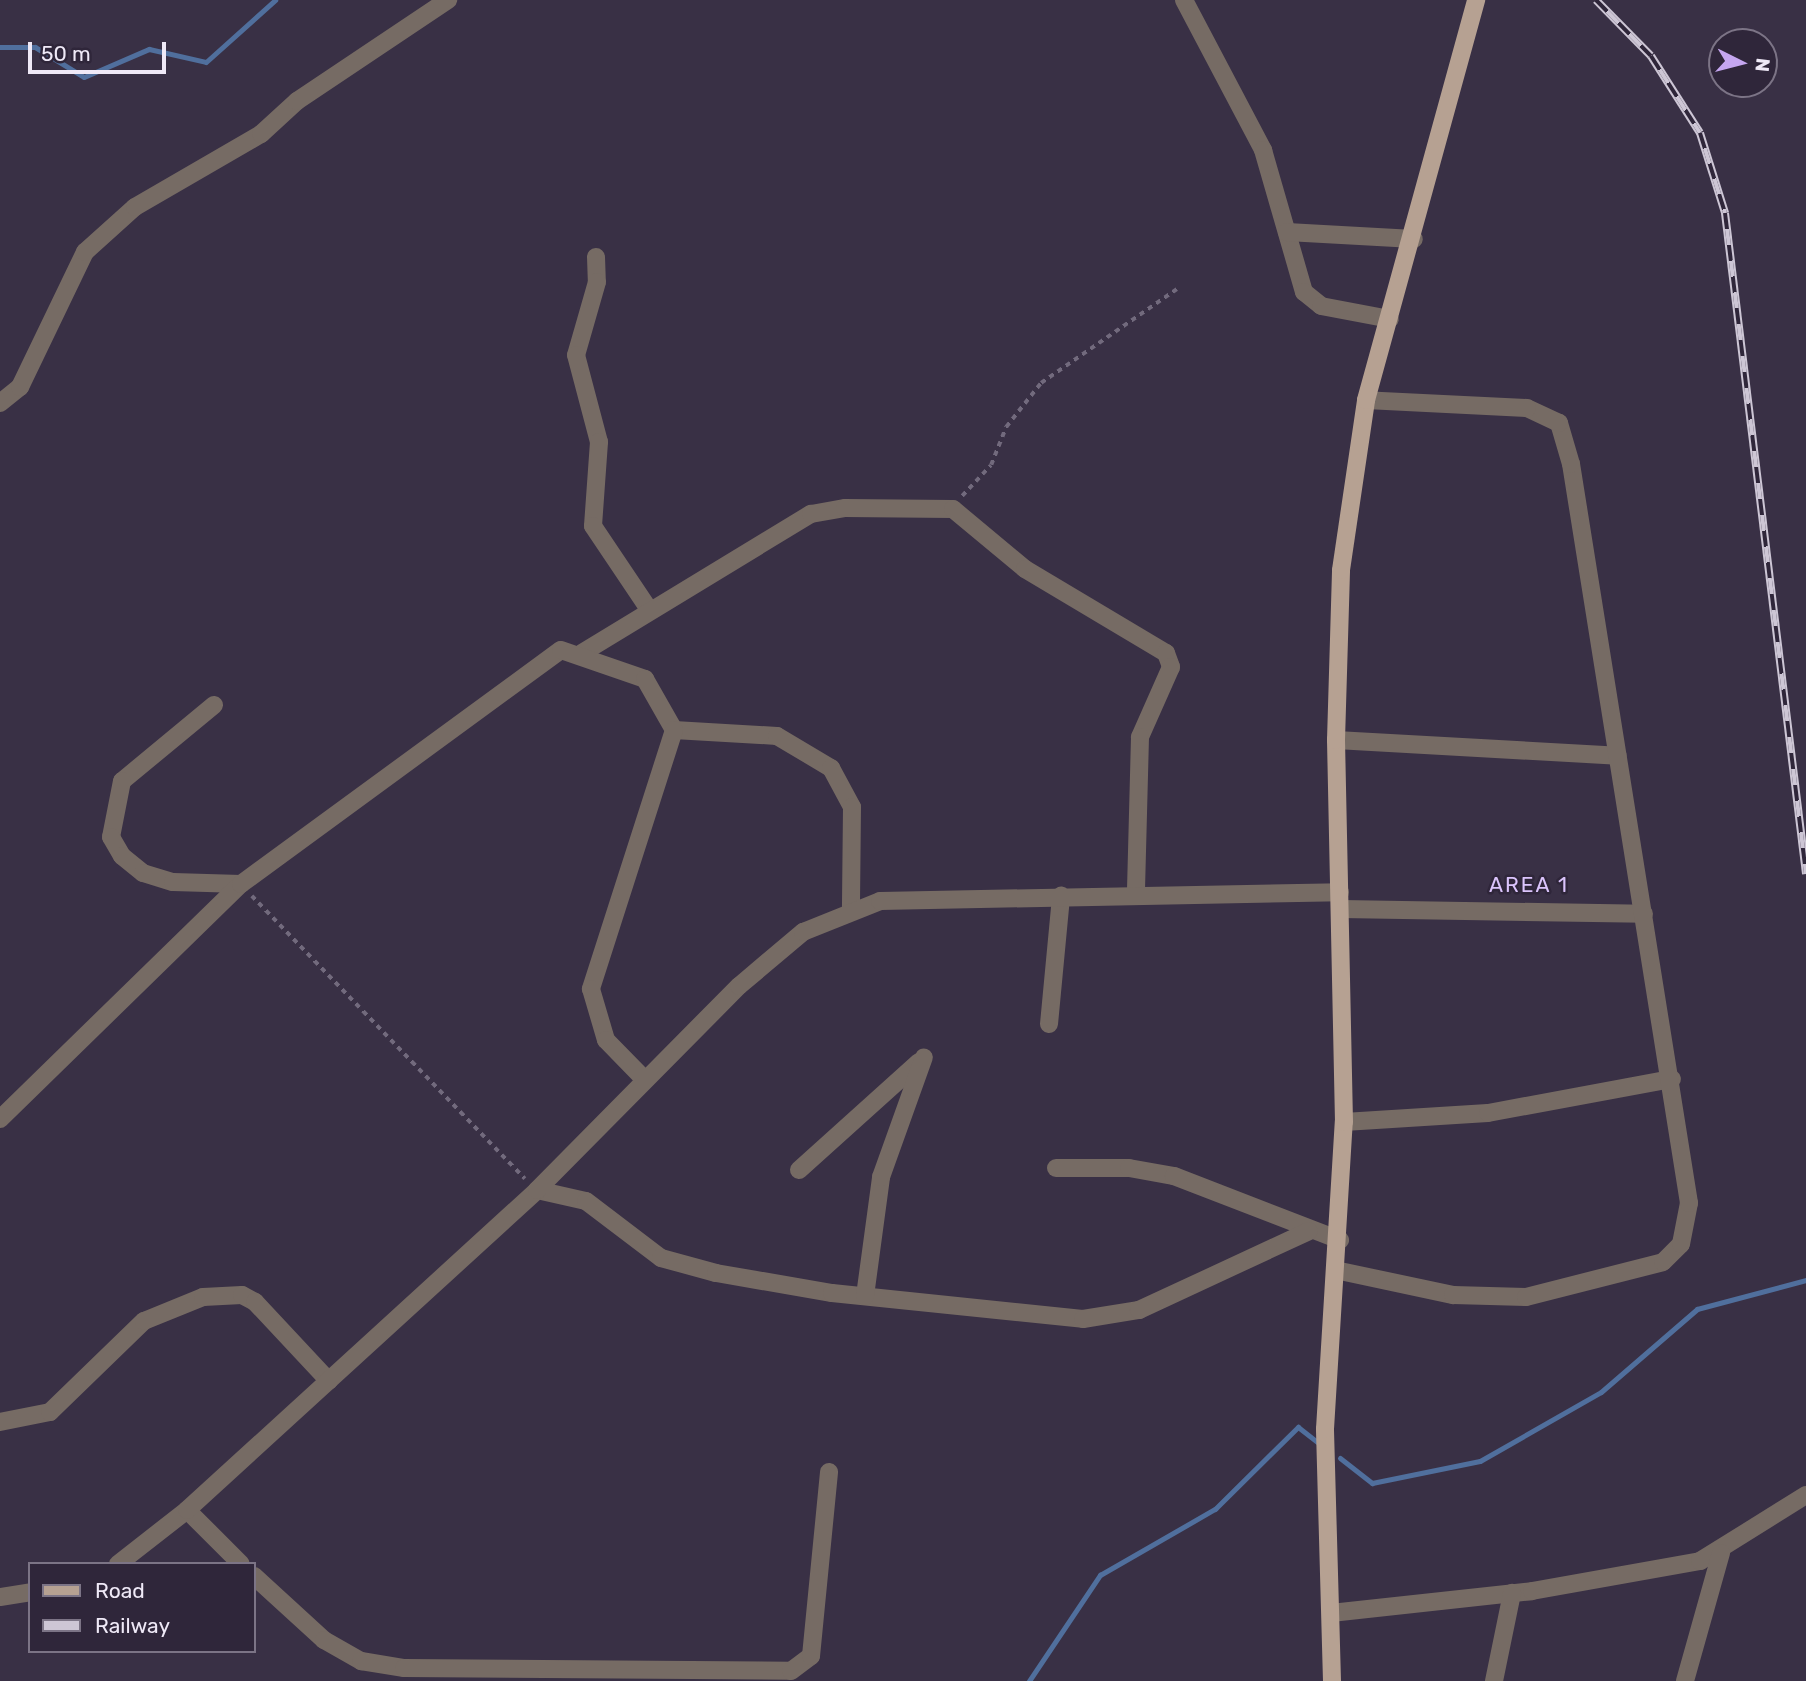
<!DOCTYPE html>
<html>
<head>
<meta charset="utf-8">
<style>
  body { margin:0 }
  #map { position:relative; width:1806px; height:1681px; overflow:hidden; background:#393045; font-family:Rubik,sans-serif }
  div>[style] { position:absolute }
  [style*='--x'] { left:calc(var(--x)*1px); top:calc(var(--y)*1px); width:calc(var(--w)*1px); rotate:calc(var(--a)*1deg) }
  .stream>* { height:5px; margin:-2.5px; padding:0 2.5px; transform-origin:2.5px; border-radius:2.5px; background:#506f9d }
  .path>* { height:3.5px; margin-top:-1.75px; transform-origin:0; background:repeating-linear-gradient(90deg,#726a7d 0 5px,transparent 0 10px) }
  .minor>* { height:18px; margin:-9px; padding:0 9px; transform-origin:9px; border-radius:9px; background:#766b64 }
  .major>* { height:18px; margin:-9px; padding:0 9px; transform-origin:9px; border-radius:9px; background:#b6a192 }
  .rail>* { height:8px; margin-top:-4px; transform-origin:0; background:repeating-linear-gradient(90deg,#2f263a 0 16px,#cdc6d5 0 32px); box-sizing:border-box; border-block:2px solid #cdc6d5 }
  span { translate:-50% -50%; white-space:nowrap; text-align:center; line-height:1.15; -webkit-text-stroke:5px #2f263a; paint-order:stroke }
  .quarter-label { font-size:21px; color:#dbc4fc; letter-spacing:2px }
  .legend { position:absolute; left:28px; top:1562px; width:228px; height:91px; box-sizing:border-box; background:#2f263a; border:2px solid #7c7486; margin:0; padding:9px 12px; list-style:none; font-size:21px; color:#efe9f7 }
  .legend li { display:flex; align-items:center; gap:14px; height:35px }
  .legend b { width:35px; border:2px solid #7c7486 }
  .north { position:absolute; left:1708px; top:28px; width:70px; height:70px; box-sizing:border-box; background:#2f263a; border:2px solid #7c7486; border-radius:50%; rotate:96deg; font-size:19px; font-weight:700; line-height:28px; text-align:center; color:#efe9f7 }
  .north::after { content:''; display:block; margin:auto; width:24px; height:32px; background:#c5a6f0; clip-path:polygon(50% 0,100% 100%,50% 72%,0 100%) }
  .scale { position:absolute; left:28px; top:42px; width:138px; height:32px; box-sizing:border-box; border:4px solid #efe9f7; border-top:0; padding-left:9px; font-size:21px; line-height:24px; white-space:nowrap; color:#efe9f7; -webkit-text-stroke:5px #2f263a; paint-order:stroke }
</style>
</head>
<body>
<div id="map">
  <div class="stream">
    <i style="--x:0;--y:47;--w:35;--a:0"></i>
    <i style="--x:35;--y:47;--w:57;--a:31.5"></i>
    <i style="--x:84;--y:77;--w:71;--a:-23.3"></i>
    <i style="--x:149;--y:49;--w:58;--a:12.8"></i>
    <i style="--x:206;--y:62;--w:93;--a:-41.9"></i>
    <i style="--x:1340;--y:1458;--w:41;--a:38"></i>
    <i style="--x:1372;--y:1483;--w:110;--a:-11.5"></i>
    <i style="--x:1480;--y:1461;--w:139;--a:-29.7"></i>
    <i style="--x:1601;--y:1392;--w:127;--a:-40.8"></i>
    <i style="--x:1697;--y:1309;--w:113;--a:-14.9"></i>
    <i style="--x:1029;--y:1681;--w:128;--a:-56.2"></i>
    <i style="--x:1100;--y:1575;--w:133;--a:-29.9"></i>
    <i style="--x:1215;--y:1509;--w:117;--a:-44.7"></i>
    <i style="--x:1298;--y:1427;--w:29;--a:38"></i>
  </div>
  <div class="path">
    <i style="--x:962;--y:496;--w:42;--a:-46.9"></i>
    <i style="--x:991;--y:465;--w:41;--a:-68.5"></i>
    <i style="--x:1006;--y:427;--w:56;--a:-51.5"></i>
    <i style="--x:1041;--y:383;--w:165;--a:-34.7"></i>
    <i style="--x:252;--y:896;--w:393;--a:46"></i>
  </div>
  <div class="minor">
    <i style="--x:1184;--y:0;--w:170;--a:62.2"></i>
    <i style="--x:1263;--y:150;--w:148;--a:73.9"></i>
    <i style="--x:1304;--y:292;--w:22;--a:39"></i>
    <i style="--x:1321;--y:306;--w:70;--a:10.7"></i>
    <i style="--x:1287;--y:232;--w:127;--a:3.2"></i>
    <i style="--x:596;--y:257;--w:25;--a:88"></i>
    <i style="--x:597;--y:282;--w:76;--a:106"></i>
    <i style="--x:576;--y:355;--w:90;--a:75.2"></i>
    <i style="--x:599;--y:442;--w:84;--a:94.1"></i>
    <i style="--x:593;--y:526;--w:99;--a:56.1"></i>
    <i style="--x:0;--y:403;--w:26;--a:-39"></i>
    <i style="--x:20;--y:387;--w:150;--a:-64.3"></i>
    <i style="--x:85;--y:252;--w:67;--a:-42"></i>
    <i style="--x:135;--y:207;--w:146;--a:-30.1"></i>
    <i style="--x:261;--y:134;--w:49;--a:-42.5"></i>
    <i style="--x:297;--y:101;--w:182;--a:-33.8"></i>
    <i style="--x:582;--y:653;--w:268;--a:-31.3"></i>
    <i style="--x:811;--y:514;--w:35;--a:-10"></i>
    <i style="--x:845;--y:508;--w:108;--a:0.5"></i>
    <i style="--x:953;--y:509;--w:94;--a:39.8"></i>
    <i style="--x:1025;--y:569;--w:164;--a:30.8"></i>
    <i style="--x:1166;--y:653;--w:15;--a:70"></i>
    <i style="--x:1171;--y:667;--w:77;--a:113.9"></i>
    <i style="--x:1140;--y:737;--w:155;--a:91.5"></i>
    <i style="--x:214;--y:705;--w:119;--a:140.4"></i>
    <i style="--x:122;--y:781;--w:57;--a:101.1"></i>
    <i style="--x:111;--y:837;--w:22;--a:60"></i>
    <i style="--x:122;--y:856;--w:27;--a:39"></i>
    <i style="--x:143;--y:873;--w:31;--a:17"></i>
    <i style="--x:173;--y:882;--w:68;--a:1.7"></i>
    <i style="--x:674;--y:730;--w:103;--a:3.3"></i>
    <i style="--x:777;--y:736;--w:63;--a:30.7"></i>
    <i style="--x:831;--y:768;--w:44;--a:61.7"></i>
    <i style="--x:852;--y:807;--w:101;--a:90.6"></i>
    <i style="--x:1336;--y:740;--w:282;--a:3.2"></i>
    <i style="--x:1341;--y:909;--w:303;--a:0.9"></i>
    <i style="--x:1049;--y:1024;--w:129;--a:-84.6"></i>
    <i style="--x:0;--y:1119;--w:337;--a:-44.3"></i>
    <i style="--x:241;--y:884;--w:396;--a:-36.2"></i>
    <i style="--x:561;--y:650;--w:89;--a:19"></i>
    <i style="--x:645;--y:679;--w:59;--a:60.4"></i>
    <i style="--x:674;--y:730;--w:272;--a:107.8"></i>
    <i style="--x:591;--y:989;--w:53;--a:73.6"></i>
    <i style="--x:606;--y:1040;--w:54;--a:45.7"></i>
    <i style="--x:1344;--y:1122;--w:144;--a:-3.6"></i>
    <i style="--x:1488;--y:1113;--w:187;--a:-10.5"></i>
    <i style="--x:1056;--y:1168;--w:73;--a:0"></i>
    <i style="--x:1129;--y:1168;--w:46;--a:10.1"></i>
    <i style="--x:1174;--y:1176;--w:178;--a:21.1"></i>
    <i style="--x:799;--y:1170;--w:161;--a:-42"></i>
    <i style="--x:537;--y:1190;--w:50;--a:12.7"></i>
    <i style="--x:586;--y:1201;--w:94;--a:37.2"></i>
    <i style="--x:661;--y:1258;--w:57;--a:15.3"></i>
    <i style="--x:716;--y:1273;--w:118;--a:9.8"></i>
    <i style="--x:832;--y:1293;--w:252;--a:5.9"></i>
    <i style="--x:1083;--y:1319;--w:57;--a:-9.1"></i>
    <i style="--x:1139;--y:1310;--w:187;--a:-24.9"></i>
    <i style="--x:1340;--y:1271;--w:116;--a:12"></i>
    <i style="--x:1453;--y:1295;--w:73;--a:1.6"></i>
    <i style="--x:1526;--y:1297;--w:141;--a:-14.3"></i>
    <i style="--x:1663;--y:1262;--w:25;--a:-45"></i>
    <i style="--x:1681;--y:1244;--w:42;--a:-79"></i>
    <i style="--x:1689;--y:1203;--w:748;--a:-99.07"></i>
    <i style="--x:1571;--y:464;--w:43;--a:-106.3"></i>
    <i style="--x:1559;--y:423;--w:35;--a:-155"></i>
    <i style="--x:1527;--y:408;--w:161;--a:-177.2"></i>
    <i style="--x:865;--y:1296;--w:120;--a:-82.3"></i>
    <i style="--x:881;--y:1177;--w:127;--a:-70.3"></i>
    <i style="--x:0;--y:1422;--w:51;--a:-11.3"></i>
    <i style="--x:50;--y:1412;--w:131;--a:-44.1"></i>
    <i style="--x:144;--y:1321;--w:64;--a:-22.1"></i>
    <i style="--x:203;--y:1297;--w:39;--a:-3"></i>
    <i style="--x:242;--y:1295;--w:15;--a:28"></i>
    <i style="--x:255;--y:1302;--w:108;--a:46.9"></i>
    <i style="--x:187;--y:1510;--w:76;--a:45"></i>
    <i style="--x:118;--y:1564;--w:88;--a:-38"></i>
    <i style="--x:187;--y:1510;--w:474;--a:-42.4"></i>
    <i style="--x:537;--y:1190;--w:287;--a:-45.3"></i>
    <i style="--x:739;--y:986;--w:84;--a:-40.2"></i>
    <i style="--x:803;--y:932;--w:83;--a:-21.9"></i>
    <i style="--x:880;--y:901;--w:460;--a:-1.1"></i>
    <i style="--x:254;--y:1576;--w:95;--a:42.4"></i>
    <i style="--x:324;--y:1640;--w:43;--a:29.6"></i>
    <i style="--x:361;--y:1661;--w:44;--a:9.2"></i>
    <i style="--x:404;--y:1668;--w:387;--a:0.4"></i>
    <i style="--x:791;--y:1671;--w:25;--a:-37"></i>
    <i style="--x:811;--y:1656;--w:185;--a:-84.4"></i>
    <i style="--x:0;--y:1597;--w:30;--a:-9"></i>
    <i style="--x:1331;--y:1613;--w:202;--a:-6.2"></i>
    <i style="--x:1532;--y:1591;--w:171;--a:-10.1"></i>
    <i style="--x:1700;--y:1561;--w:125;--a:-31.9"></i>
    <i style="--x:1494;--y:1681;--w:90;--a:-78.4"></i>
    <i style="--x:1685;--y:1681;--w:133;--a:-74.3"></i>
  </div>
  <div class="major">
    <i style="--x:1332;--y:1681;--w:252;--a:-91.6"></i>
    <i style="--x:1325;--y:1429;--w:308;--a:-86.5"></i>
    <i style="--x:1344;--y:1122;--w:382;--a:-91.2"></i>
    <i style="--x:1336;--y:740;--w:170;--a:-88.3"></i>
    <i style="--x:1341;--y:570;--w:172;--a:-81.6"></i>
    <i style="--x:1366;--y:400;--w:415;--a:-74.6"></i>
  </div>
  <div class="rail">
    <i style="--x:1596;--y:0;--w:78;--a:45.5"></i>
    <i style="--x:1651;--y:56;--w:91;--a:57.5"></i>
    <i style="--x:1700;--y:133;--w:84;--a:72.6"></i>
    <i style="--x:1725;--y:213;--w:666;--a:83.01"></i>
  </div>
  <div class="quarter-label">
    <span style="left:1529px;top:885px">AREA 1</span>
  </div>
  <ul class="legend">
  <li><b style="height:9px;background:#b6a192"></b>Road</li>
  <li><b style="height:9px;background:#cdc6d5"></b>Railway</li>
  </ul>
  <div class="north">N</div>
  <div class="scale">50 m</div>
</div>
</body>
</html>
